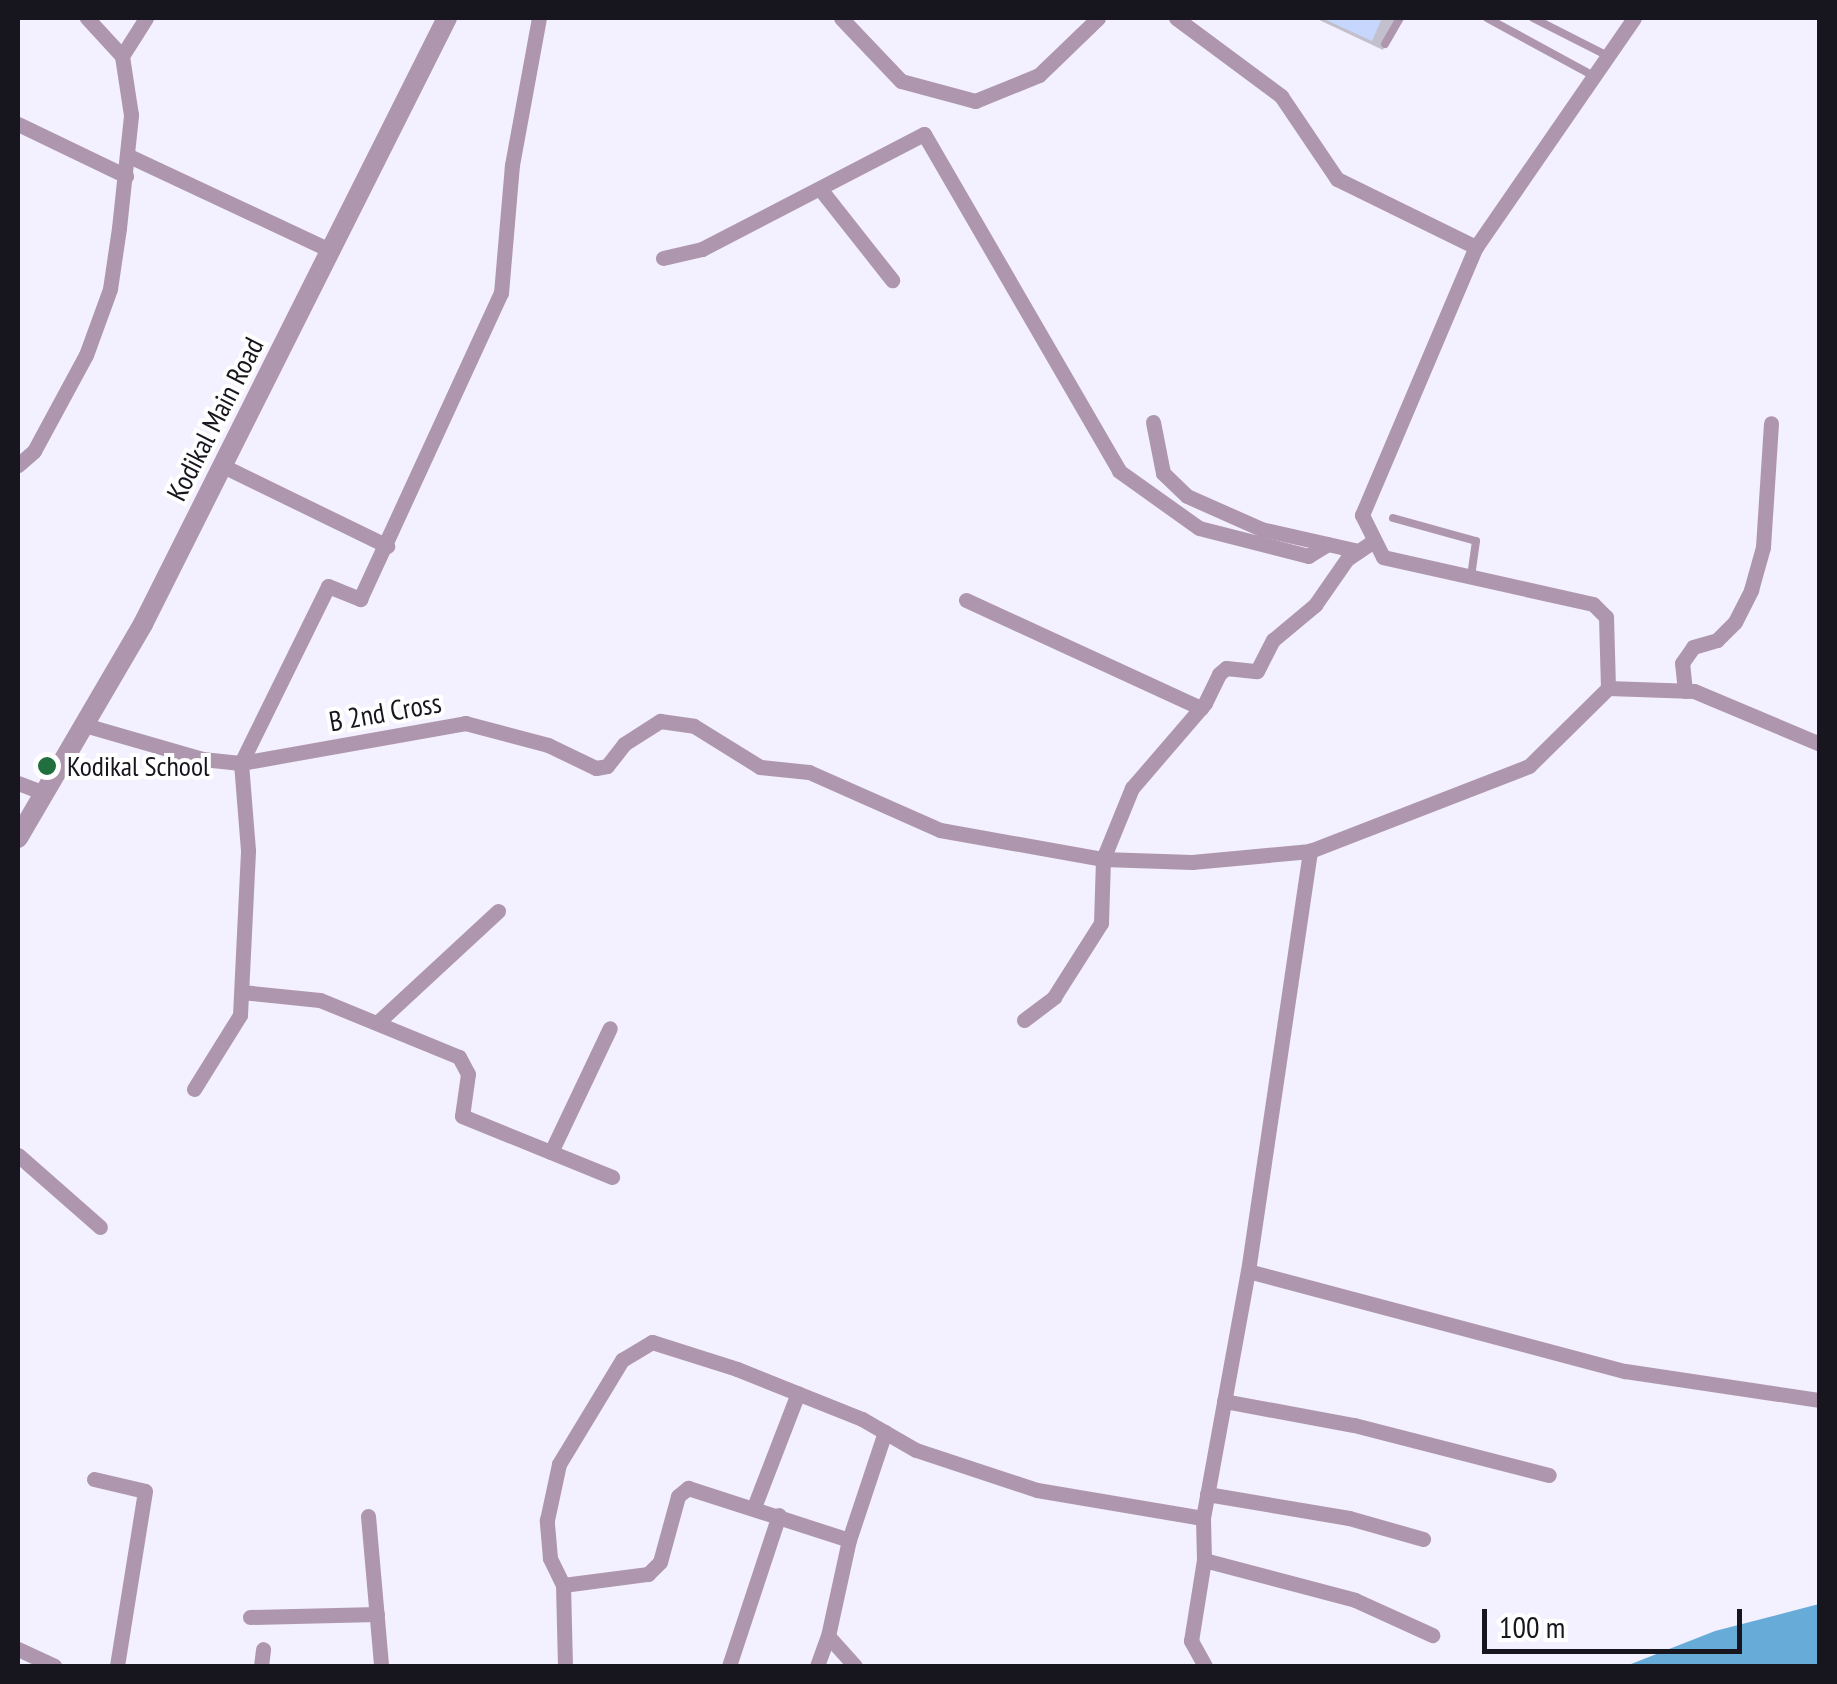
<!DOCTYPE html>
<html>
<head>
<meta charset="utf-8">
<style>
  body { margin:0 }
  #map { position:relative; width:1837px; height:1684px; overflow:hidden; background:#f3f0ff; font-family:"PT Sans Narrow",sans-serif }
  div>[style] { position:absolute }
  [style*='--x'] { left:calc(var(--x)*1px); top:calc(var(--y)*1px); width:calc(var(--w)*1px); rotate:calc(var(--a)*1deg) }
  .water>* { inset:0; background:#67abd8 }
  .shadow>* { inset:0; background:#0003 }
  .building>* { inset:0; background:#c6d6fd }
  .service>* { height:8px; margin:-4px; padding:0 4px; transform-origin:4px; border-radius:4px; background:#ae97ae }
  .minor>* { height:15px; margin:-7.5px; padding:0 7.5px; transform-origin:7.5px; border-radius:7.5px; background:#ae97ae }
  .tertiary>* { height:20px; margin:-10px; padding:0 10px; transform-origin:10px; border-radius:10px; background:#ae97ae }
  .dots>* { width:28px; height:28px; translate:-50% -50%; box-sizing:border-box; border:5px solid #fff; border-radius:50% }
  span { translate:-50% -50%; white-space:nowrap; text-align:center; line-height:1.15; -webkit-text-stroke:8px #fff; paint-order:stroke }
  .street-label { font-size:28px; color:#17151d }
  .poi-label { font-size:28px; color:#17151d }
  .left { translate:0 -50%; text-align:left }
  .frame { position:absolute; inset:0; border:20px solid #17151d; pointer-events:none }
  .scale { position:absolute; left:1482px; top:1609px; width:260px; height:45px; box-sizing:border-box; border:5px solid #17151d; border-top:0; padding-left:12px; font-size:30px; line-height:35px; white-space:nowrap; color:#17151d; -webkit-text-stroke:8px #fff; paint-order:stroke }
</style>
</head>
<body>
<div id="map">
  <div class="water">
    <i style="clip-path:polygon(1819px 1604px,1819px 1666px,1626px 1666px,1715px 1631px)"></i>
  </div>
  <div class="shadow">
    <i style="clip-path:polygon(1315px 18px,1396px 18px,1383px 50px)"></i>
  </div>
  <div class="building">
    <i style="clip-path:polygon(1322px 18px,1382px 18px,1372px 41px)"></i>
  </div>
  <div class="service">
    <i style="--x:1487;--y:18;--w:122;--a:28.5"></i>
    <i style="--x:1533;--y:18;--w:84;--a:26.9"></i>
    <i style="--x:1385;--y:44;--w:30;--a:-60"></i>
    <i style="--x:1393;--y:518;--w:86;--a:15.5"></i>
    <i style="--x:1476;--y:541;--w:37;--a:98"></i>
  </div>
  <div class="minor">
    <i style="--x:841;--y:18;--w:87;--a:46.4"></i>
    <i style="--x:901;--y:81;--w:77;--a:15.1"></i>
    <i style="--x:975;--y:101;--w:69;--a:-22.1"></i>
    <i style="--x:1039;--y:75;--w:82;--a:-44"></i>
    <i style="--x:1176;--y:18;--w:131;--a:36.6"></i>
    <i style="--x:1281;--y:96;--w:100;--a:56"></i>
    <i style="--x:1337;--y:179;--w:155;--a:26.1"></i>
    <i style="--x:122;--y:56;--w:45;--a:-57.7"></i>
    <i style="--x:18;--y:124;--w:120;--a:25.7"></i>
    <i style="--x:129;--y:156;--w:224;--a:25.1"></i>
    <i style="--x:821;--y:190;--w:115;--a:51.7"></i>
    <i style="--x:663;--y:258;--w:40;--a:-13"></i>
    <i style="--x:702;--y:249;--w:250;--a:-27.4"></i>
    <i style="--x:924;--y:134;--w:389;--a:59.9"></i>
    <i style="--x:1119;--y:471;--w:98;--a:35.5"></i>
    <i style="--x:1199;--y:528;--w:113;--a:14.4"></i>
    <i style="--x:1308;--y:556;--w:23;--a:-31"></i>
    <i style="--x:1153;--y:422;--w:52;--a:78.9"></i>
    <i style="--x:1163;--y:473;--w:33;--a:44"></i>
    <i style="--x:1187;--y:496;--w:81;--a:24"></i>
    <i style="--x:1261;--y:529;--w:100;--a:12.7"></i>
    <i style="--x:18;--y:465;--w:21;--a:-41"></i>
    <i style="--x:34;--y:451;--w:109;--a:-61.6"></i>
    <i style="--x:86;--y:355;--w:70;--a:-70"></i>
    <i style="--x:110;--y:289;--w:62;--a:-81.6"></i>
    <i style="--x:119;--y:228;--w:114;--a:-83.9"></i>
    <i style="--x:131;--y:115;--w:60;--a:-98.7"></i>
    <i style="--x:122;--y:56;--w:52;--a:-132.6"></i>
    <i style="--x:221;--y:465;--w:185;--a:26"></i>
    <i style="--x:966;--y:600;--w:259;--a:24.7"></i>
    <i style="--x:1608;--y:688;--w:86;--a:2"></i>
    <i style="--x:1694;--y:691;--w:137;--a:22.8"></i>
    <i style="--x:1685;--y:691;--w:28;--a:-96"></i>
    <i style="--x:1682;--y:663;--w:19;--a:-55"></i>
    <i style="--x:1693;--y:647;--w:25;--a:-16"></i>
    <i style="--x:1717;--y:640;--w:25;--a:-45"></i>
    <i style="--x:1735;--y:622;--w:36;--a:-63"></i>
    <i style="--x:1751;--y:590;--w:45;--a:-74.4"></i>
    <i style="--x:1763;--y:547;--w:124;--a:-86.3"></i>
    <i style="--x:88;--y:726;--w:119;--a:16.1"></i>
    <i style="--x:202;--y:759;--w:39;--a:6"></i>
    <i style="--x:241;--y:763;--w:228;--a:-10.1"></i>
    <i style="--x:465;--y:723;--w:86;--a:14.8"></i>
    <i style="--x:548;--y:745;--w:53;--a:25.6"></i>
    <i style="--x:596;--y:768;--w:11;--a:-10"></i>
    <i style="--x:607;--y:766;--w:28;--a:-52"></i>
    <i style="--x:624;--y:744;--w:43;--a:-32.6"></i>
    <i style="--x:660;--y:721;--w:34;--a:8"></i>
    <i style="--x:694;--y:726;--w:78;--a:31.8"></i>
    <i style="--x:760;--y:767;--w:49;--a:5.8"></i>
    <i style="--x:809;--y:772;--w:143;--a:23.9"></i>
    <i style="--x:940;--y:830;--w:166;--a:10.1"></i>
    <i style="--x:1103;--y:859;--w:89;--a:1.9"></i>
    <i style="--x:1192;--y:862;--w:119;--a:-5.3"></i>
    <i style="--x:1310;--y:851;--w:235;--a:-21.2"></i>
    <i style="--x:1529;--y:766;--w:111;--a:-44.6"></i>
    <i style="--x:1608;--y:688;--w:71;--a:-91.6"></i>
    <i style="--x:1606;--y:617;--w:18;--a:-135"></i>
    <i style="--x:1593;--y:604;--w:215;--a:-167.4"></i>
    <i style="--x:1383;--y:557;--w:47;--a:-116.6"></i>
    <i style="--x:1362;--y:515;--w:291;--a:-67"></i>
    <i style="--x:1476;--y:247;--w:278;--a:-55.4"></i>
    <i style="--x:18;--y:783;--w:26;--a:21"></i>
    <i style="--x:242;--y:992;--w:78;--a:5.9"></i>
    <i style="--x:320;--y:1000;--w:150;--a:22.3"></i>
    <i style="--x:459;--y:1057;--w:19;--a:62"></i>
    <i style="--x:468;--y:1074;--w:42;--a:98.1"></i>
    <i style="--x:462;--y:1116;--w:162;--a:22.1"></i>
    <i style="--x:1024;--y:1020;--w:38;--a:-37"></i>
    <i style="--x:1054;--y:997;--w:88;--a:-57.6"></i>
    <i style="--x:1101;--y:923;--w:64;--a:-88.2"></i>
    <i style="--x:1103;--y:859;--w:77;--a:-67.8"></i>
    <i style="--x:1132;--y:788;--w:112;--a:-49.3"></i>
    <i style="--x:1205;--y:703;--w:32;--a:-64"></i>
    <i style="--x:1219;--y:674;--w:9;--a:-41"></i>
    <i style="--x:1226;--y:668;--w:31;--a:6"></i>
    <i style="--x:1257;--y:671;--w:35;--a:-63"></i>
    <i style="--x:1273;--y:640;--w:55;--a:-39.8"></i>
    <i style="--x:1315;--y:605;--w:56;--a:-55.2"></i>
    <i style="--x:1347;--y:559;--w:29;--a:-34"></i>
    <i style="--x:377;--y:1023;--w:165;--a:-42.8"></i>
    <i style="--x:194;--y:1089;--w:87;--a:-58.1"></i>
    <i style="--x:240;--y:1015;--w:165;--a:-87.2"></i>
    <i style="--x:248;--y:850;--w:87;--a:-94.6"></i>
    <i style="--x:241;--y:763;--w:197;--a:-63.8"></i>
    <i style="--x:328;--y:586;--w:35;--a:22"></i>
    <i style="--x:360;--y:599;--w:337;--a:-65.3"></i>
    <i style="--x:501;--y:293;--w:128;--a:-85.1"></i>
    <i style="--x:512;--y:165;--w:149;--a:-79.6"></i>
    <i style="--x:551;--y:1152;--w:137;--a:-64.6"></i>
    <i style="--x:18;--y:1155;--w:109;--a:41.3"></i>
    <i style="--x:1248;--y:1271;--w:390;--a:14.9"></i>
    <i style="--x:1625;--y:1371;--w:197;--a:8.5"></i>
    <i style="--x:1224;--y:1401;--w:132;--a:10.5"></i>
    <i style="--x:1354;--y:1425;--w:201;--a:14.4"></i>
    <i style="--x:94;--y:1479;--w:52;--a:13.2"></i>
    <i style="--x:145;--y:1491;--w:177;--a:99.1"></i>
    <i style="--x:1207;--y:1494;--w:144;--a:9.6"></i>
    <i style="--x:1349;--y:1518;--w:77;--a:15.8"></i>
    <i style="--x:754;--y:1507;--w:122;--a:-68.9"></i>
    <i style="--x:368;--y:1516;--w:151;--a:85"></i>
    <i style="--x:1204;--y:1560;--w:156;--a:14.8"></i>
    <i style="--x:1355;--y:1600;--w:85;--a:24.4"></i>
    <i style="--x:563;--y:1585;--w:86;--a:-7.4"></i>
    <i style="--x:648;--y:1574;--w:17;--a:-45"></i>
    <i style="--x:660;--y:1562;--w:68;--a:-74.7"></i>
    <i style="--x:678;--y:1496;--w:13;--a:-39"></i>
    <i style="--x:688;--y:1488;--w:169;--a:17.9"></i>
    <i style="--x:250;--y:1617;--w:127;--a:-1.4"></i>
    <i style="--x:18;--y:1649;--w:40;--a:25"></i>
    <i style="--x:261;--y:1666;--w:17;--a:-83"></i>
    <i style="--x:565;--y:1666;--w:81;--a:-91.4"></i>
    <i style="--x:563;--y:1585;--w:30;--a:-116"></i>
    <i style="--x:550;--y:1558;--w:38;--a:-95"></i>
    <i style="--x:547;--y:1520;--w:57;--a:-77.9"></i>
    <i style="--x:559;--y:1464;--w:122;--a:-58.8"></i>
    <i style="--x:622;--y:1360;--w:35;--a:-31"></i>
    <i style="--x:652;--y:1342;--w:89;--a:17.6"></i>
    <i style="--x:737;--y:1369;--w:135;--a:21.8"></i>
    <i style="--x:862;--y:1419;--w:62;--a:29.9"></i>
    <i style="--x:916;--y:1450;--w:127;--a:18.3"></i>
    <i style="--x:1037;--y:1490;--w:168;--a:9.6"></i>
    <i style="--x:729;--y:1666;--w:159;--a:-71.7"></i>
    <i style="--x:817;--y:1666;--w:32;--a:-70"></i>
    <i style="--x:855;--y:1666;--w:40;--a:-132"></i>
    <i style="--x:828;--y:1636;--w:98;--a:-77.7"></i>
    <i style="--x:849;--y:1540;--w:114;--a:-71.6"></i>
    <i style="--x:1205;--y:1666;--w:29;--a:-119"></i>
    <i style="--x:1191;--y:1641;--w:82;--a:-80.9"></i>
    <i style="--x:1204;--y:1560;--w:42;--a:-91.4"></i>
    <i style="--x:1203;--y:1518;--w:251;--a:-79.7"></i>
    <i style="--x:1248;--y:1271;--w:425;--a:-81.6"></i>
  </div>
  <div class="tertiary">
    <i style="--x:18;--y:838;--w:248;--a:-59.7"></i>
    <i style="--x:143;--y:624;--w:678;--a:-63.36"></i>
  </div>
  <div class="dots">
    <i style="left:47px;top:766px;background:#216f3e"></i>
  </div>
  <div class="street-label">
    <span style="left:215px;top:419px;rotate:-63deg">Kodikal Main Road</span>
    <span style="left:385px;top:712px;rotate:-10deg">B 2nd Cross</span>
  </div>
  <div class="poi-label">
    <span class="left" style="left:67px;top:766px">Kodikal School</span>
  </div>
  <div class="frame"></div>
  <div class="scale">100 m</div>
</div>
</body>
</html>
